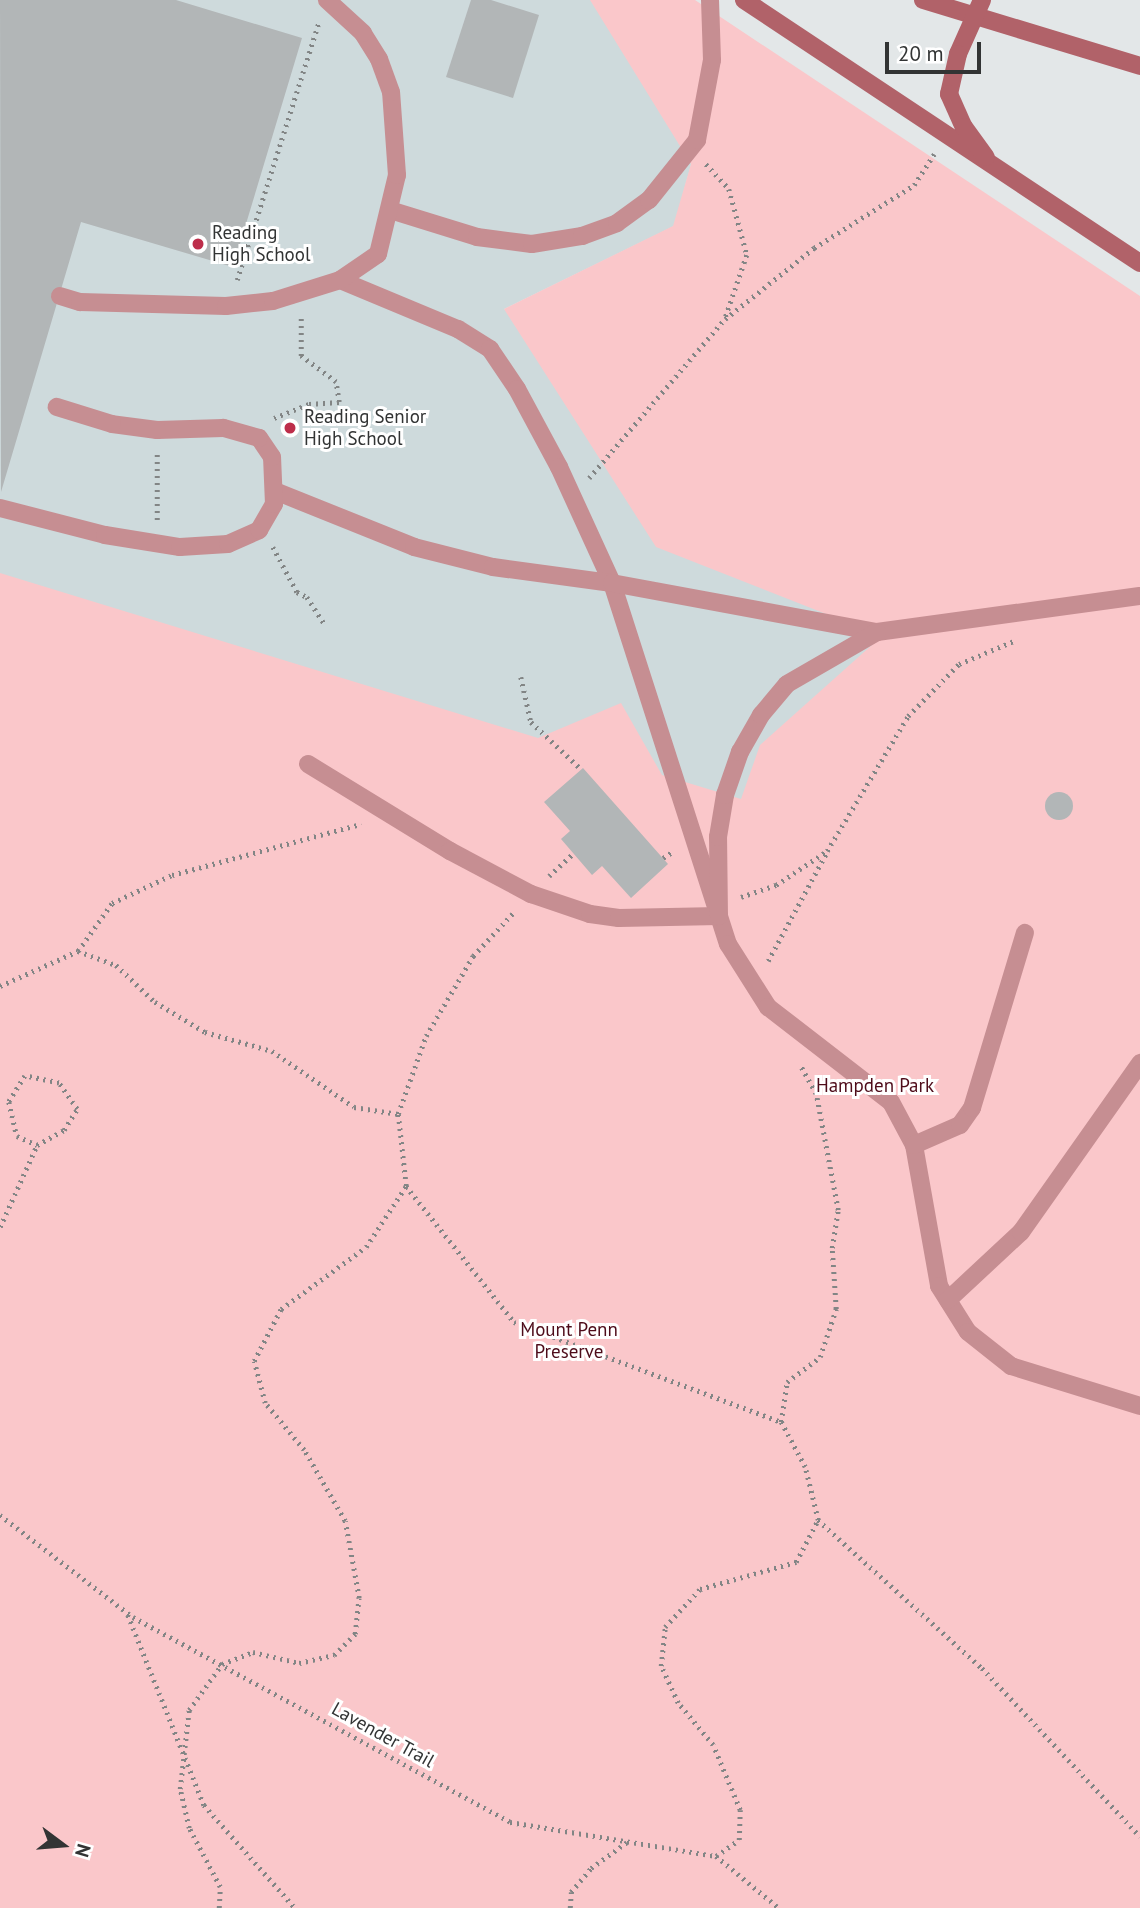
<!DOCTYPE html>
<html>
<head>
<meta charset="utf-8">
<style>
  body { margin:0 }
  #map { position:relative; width:1140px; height:1908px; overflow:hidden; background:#e3e7e8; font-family:"PT Sans",sans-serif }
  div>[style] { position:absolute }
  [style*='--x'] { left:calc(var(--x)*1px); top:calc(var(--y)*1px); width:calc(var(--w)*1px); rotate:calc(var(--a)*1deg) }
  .built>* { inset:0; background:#cedadc }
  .green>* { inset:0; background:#fac7ca }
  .building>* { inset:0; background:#b2b6b7 }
  .round { border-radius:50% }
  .path>* { height:4.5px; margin-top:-2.25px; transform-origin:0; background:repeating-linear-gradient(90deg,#828585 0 2px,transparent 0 7px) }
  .lane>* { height:18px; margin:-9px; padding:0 9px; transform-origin:9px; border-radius:9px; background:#c68e92 }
  .secondary>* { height:18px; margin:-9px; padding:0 9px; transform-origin:9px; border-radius:9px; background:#b16269 }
  .dots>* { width:19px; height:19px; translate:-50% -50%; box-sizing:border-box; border:4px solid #fff; border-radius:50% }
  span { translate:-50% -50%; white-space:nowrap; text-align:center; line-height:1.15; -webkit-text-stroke:6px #fff; paint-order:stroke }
  .poi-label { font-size:19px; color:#323434 }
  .left { translate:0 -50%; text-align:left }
  .park-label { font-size:19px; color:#4e0c1a }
  .street-label { font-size:19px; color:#323434 }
  .north { position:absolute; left:28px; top:1810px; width:70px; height:70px; -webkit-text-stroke:5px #fff; paint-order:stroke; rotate:106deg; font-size:19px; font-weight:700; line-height:28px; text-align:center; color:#323434 }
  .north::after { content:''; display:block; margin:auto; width:24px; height:32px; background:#323434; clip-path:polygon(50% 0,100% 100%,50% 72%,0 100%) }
  .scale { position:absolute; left:885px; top:42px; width:96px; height:32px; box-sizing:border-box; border:4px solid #323434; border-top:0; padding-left:9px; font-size:21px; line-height:24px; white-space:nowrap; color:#323434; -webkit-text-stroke:5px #fff; paint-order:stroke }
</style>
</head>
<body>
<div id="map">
  <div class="built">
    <i style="clip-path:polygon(0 0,689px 0,729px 28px,674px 226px,504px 309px,882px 636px,716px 873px,503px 753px,0 868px)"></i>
  </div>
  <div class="green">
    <i style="clip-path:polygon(590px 0,695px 0,1140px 296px,1140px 1908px,0 1908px,0 573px,538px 738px,621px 703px,662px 775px,741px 799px,760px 745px,882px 636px,656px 547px,504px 309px,673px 226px,691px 164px)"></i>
  </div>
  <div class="building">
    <i style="clip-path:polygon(0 0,176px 0,302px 38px,233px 267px,81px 222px,1px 492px)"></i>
    <i style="clip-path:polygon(471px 0,491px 0,539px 15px,513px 98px,446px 77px)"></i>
    <i style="clip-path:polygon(583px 768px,668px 864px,631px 898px,602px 866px,592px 875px,561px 839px,570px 831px,544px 802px)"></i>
    <i class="round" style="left:1045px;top:792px;width:28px;height:28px"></i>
  </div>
  <div class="path">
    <i style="--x:706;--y:164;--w:34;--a:47"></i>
    <i style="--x:729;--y:189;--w:68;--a:74.7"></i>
    <i style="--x:747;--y:255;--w:68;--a:109"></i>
    <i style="--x:237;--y:280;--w:269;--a:-72.4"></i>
    <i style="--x:274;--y:418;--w:38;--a:-22"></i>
    <i style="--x:309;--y:404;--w:30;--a:-4"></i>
    <i style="--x:339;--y:402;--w:20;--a:-99"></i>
    <i style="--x:336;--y:382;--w:44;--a:-143.4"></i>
    <i style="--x:301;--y:356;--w:38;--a:-90"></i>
    <i style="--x:589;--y:478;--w:209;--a:-49.5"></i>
    <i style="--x:725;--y:319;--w:114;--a:-38.6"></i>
    <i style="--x:814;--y:248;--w:118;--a:-32.2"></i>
    <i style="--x:914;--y:185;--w:37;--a:-57"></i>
    <i style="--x:157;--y:520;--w:68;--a:-90"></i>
    <i style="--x:273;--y:547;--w:51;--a:61.9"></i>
    <i style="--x:297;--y:592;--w:11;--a:27"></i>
    <i style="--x:307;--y:597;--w:31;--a:57"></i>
    <i style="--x:521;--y:677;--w:46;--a:77.5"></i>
    <i style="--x:531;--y:722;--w:69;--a:43.2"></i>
    <i style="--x:663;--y:858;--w:11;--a:-34"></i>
    <i style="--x:549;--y:876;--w:33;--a:-43"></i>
    <i style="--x:741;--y:897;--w:37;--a:-19"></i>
    <i style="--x:776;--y:885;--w:61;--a:-33.7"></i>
    <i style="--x:827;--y:851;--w:157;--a:-59"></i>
    <i style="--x:908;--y:716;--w:73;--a:-45.6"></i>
    <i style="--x:959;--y:664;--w:62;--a:-22.8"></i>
    <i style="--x:78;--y:951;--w:40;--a:20.2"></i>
    <i style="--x:116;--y:965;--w:54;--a:43.5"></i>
    <i style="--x:155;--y:1002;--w:58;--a:31"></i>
    <i style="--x:205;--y:1032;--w:70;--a:15.8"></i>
    <i style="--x:272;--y:1051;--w:99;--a:34.3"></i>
    <i style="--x:354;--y:1107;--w:45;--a:9"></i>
    <i style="--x:768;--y:961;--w:124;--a:-61.6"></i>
    <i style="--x:0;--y:986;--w:85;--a:-24.2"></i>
    <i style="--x:78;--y:951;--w:59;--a:-54.7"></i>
    <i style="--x:112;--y:903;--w:66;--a:-25"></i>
    <i style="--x:172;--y:875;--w:196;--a:-15.1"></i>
    <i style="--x:406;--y:1186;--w:174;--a:51.5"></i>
    <i style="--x:514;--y:1322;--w:285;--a:20.5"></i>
    <i style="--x:0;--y:1227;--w:90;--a:-65.7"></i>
    <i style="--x:37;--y:1145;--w:31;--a:-29"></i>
    <i style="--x:64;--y:1130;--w:25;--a:-58"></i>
    <i style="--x:77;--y:1109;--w:32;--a:-125"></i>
    <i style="--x:59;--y:1083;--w:35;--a:-168"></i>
    <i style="--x:25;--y:1076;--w:31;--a:122"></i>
    <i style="--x:9;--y:1102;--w:35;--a:77"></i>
    <i style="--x:17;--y:1136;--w:22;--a:24"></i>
    <i style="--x:0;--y:1515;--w:168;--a:37.5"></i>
    <i style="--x:133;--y:1617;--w:429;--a:28.5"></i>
    <i style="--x:510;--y:1822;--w:209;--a:9.4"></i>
    <i style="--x:716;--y:1856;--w:82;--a:39.5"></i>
    <i style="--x:818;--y:1520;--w:221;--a:42.1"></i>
    <i style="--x:982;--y:1668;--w:231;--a:46.8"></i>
    <i style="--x:128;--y:1615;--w:205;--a:68.2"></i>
    <i style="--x:204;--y:1805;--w:137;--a:48.5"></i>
    <i style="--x:716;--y:1856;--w:28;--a:-35"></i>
    <i style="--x:739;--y:1840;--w:30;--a:-88"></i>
    <i style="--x:740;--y:1810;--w:70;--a:-112.6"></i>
    <i style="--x:713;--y:1745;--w:55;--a:-129.8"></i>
    <i style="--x:678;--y:1703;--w:41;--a:-114.7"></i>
    <i style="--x:661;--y:1666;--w:39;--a:-84"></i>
    <i style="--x:665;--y:1627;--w:52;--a:-47.4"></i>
    <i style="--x:700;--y:1589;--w:100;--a:-15.7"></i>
    <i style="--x:796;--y:1562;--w:47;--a:-62.4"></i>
    <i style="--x:818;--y:1520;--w:55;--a:-103.8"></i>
    <i style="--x:805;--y:1467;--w:51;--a:-118.1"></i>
    <i style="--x:781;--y:1422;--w:40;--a:-81.5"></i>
    <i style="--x:787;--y:1382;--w:41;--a:-37.1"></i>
    <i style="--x:820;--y:1357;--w:51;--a:-71.6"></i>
    <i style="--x:836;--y:1309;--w:61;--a:-93.8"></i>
    <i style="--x:832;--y:1248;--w:38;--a:-81"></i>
    <i style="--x:838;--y:1210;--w:118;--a:-100.7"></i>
    <i style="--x:816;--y:1094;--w:33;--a:-119"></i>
    <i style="--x:219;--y:1908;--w:21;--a:-87"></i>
    <i style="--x:220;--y:1887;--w:67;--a:-117.7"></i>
    <i style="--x:189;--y:1828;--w:40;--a:-103"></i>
    <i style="--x:180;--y:1789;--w:80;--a:-83.5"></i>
    <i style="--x:189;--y:1710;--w:57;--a:-54.3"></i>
    <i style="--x:222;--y:1664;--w:33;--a:-21"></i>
    <i style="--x:253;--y:1652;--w:47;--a:13.4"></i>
    <i style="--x:299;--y:1663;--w:36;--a:-13"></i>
    <i style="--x:334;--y:1655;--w:30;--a:-45"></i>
    <i style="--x:355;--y:1634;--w:36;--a:-84"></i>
    <i style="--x:359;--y:1598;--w:78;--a:-100.3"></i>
    <i style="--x:345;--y:1521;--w:82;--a:-120"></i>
    <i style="--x:304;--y:1450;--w:61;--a:-129.7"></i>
    <i style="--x:265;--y:1403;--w:43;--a:-104.7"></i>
    <i style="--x:254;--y:1361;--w:59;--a:-62.6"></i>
    <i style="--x:281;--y:1309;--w:105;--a:-36.1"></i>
    <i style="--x:366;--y:1247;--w:73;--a:-56.7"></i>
    <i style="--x:406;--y:1186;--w:72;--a:-96.3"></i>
    <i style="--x:398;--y:1114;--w:83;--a:-70.3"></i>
    <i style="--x:426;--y:1036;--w:93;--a:-59.6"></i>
    <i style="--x:473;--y:956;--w:60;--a:-47"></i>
    <i style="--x:570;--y:1908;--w:16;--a:-86"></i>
    <i style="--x:571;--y:1892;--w:31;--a:-50"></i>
    <i style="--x:591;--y:1868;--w:44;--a:-35.8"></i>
  </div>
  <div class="lane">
    <i style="--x:390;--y:210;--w:91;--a:17.2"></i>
    <i style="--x:477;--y:237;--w:55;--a:7.3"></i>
    <i style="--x:532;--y:244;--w:51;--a:-9.1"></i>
    <i style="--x:582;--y:236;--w:37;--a:-20"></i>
    <i style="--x:617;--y:223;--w:39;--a:-36"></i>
    <i style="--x:649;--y:200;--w:77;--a:-51.3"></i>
    <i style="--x:697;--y:140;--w:81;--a:-79.4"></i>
    <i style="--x:712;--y:60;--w:60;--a:-91.9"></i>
    <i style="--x:340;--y:280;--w:128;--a:22.6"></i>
    <i style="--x:458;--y:329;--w:38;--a:32"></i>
    <i style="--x:490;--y:349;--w:48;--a:56"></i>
    <i style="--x:517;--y:389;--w:89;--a:61.7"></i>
    <i style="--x:559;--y:467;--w:128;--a:65.4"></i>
    <i style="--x:612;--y:583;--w:379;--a:72.2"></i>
    <i style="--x:728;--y:944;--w:75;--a:57.6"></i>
    <i style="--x:768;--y:1007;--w:155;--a:37.7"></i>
    <i style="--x:891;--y:1102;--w:49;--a:61.9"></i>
    <i style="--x:914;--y:1145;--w:143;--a:79.9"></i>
    <i style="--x:939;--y:1286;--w:54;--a:57.8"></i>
    <i style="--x:968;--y:1332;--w:55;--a:38.3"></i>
    <i style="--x:1011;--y:1366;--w:135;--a:17.2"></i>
    <i style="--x:60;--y:296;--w:21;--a:17"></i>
    <i style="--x:80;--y:302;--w:146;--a:1.6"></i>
    <i style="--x:226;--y:306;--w:47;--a:-6.1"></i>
    <i style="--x:273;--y:301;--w:70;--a:-17.4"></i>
    <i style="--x:340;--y:280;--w:46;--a:-34.4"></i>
    <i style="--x:378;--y:254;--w:81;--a:-76.5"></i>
    <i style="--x:397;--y:175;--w:83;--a:-94.1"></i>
    <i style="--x:391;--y:92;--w:35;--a:-110"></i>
    <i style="--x:379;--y:59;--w:31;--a:-122"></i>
    <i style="--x:363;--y:33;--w:49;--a:-137.5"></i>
    <i style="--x:275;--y:491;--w:150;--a:21.9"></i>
    <i style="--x:414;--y:547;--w:81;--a:14.2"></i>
    <i style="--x:493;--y:567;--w:120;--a:7.7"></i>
    <i style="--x:612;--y:583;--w:269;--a:10.5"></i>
    <i style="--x:877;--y:632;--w:265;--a:-7.8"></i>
    <i style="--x:0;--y:508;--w:108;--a:14.4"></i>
    <i style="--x:105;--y:535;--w:76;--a:9.1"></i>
    <i style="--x:180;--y:547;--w:48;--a:-3.6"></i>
    <i style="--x:228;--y:544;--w:34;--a:-24"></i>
    <i style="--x:259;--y:530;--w:30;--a:-60"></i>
    <i style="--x:274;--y:504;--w:47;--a:-92.4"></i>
    <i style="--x:272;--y:457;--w:23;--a:-124"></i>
    <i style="--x:259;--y:438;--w:37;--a:-164"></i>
    <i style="--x:223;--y:428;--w:66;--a:178.3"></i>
    <i style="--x:157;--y:430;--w:45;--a:-172.4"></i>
    <i style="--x:112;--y:424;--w:58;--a:-162.8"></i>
    <i style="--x:308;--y:764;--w:167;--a:31.5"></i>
    <i style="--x:450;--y:851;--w:92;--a:28"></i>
    <i style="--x:531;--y:894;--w:62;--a:18.7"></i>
    <i style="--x:590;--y:914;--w:29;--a:8"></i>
    <i style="--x:619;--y:918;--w:100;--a:-1.1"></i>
    <i style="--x:719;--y:916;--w:79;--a:-90.7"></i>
    <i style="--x:718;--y:837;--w:43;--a:-80.5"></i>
    <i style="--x:725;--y:795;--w:46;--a:-70.8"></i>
    <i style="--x:740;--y:752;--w:43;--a:-60.4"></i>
    <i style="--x:761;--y:715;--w:40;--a:-50"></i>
    <i style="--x:787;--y:684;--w:104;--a:-30"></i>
    <i style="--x:914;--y:1145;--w:50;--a:-23.5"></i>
    <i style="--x:960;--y:1125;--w:21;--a:-55"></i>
    <i style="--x:972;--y:1108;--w:183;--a:-73.2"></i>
    <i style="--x:948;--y:1300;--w:100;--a:-43"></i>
    <i style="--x:1021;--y:1232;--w:207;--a:-54.8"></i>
  </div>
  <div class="secondary">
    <i style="--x:744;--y:0;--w:475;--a:33.6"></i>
    <i style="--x:923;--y:0;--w:227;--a:16.9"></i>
    <i style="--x:982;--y:0;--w:59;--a:114"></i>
    <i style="--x:958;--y:54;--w:41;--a:102.7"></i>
    <i style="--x:949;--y:94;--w:36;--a:66"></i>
    <i style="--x:964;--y:127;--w:37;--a:54"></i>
  </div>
  <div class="dots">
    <i style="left:198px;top:244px;background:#bd2d4a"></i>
    <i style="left:290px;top:428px;background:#bd2d4a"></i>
  </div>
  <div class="poi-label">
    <span class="left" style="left:212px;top:244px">Reading<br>High School</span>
    <span class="left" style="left:304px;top:428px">Reading Senior<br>High School</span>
  </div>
  <div class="park-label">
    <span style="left:875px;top:1086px">Hampden Park</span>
    <span style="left:569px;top:1341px">Mount Penn<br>Preserve</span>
  </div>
  <div class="street-label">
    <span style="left:383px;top:1735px;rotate:29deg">Lavender Trail</span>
  </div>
  <div class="north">N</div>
  <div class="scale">20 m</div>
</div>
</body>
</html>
